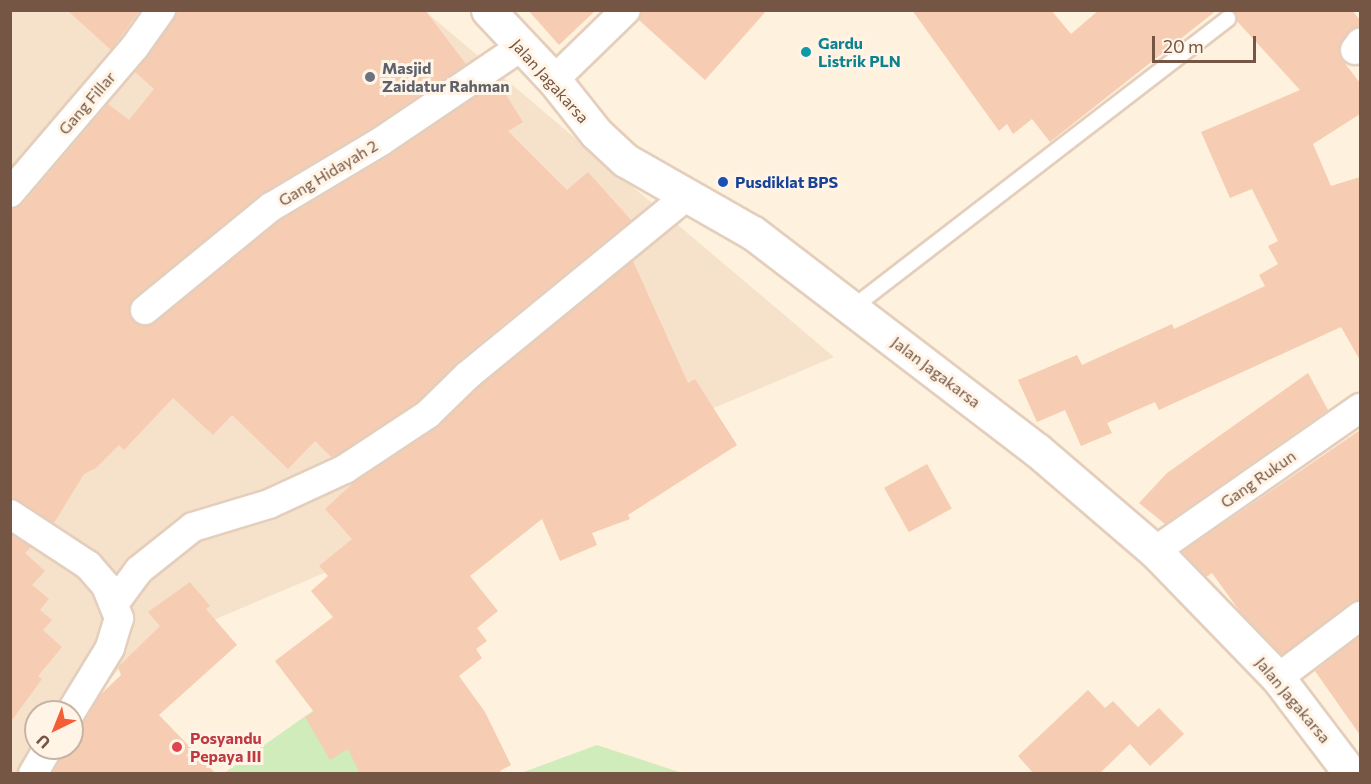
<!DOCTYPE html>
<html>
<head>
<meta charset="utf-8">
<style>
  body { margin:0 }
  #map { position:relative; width:1371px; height:784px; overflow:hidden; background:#fef1dd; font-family:Commissioner,sans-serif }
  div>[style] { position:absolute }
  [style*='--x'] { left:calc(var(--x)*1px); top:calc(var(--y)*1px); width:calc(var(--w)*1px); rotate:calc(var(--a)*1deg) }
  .residential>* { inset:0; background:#f6e2cb }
  .green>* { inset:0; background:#d0ecbb }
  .building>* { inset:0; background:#f6ccb2; transform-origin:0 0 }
  .roads { filter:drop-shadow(2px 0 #e4cebc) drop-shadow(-2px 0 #e4cebc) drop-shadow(0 2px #e4cebc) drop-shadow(0 -2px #e4cebc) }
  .service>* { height:15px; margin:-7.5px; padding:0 7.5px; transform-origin:7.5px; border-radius:7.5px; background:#fff }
  .minor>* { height:28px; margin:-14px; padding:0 14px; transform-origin:14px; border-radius:14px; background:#fff }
  .secondary>* { height:33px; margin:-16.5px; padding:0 16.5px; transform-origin:16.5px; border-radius:16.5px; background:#fff }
  .dots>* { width:16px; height:16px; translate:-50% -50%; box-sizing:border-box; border:3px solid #fff4e5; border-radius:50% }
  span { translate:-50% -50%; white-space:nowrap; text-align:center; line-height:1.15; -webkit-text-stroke:6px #fff4e5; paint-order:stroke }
  .culture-label { font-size:16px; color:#0d838f; font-weight:700 }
  .left { translate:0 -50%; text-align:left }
  .worship-label { font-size:16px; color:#5b616d; font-weight:700 }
  .street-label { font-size:16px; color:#755544 }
  .transit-label { font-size:16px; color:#164399; font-weight:700 }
  .health-label { font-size:16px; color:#be3a42; font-weight:700 }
  .frame { position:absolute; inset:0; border:12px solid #755544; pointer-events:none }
  .north { position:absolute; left:24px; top:700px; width:60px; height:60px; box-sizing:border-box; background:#fff4e5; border:2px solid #c8b4a5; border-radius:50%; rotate:223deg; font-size:16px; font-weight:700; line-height:24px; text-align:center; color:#755544 }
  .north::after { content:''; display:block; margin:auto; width:21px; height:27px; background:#f45e36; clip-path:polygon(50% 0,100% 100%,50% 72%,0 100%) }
  .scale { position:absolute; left:1152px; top:36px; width:104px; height:27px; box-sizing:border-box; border:3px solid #755544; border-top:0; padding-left:8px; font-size:18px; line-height:21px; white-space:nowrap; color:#755544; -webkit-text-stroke:4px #fff4e5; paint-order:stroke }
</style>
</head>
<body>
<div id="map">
  <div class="residential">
    <i style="clip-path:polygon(10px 11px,425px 11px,834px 357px,131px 655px,72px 724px,72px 712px,36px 712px,36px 748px,30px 773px,11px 773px)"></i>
  </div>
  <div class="green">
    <i style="clip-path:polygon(443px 698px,502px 773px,223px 774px,314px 710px)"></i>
    <i style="clip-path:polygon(597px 745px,682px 773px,521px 773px)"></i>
  </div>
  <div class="building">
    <i style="clip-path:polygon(67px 10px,140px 10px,111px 50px)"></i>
    <i style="clip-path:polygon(177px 10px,425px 10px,466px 64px,371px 128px,261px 194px,135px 297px,129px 312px,139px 325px,155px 323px,280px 221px,389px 156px,498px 82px,523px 122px,508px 131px,567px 190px,588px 172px,631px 220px,457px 362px,418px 401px,337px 455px,331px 457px,315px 441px,288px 469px,232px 415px,213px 435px,173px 398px,124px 450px,119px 445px,96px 468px,84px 474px,54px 523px,10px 498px,10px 209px,23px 204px,108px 104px,129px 120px,154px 89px,135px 72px)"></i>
    <i style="clip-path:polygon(528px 10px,596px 10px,559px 45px)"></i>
    <i style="clip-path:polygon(642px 10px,767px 10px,705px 80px,639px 20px)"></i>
    <i style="clip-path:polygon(912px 10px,1051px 10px,1071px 34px,1099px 10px,1217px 10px,1050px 142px,1032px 119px,1013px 134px,1007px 124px,999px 131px)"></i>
    <i style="clip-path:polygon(1233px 10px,1352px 10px,1360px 20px,1360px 27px,1347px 33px,1339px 49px,1340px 57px,1360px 83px,1360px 114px,1313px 144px,1331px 186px,1360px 177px,1360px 360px,1341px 327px,1159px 410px,1155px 402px,1107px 423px,1112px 433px,1081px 446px,1065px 410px,1037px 422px,1018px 380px,1077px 355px,1082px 365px,1172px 324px,1174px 329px,1265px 286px,1259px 275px,1278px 264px,1268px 246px,1278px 241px,1252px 189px,1230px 198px,1201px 132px,1300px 90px,1236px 20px)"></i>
    <i style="clip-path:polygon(633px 261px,688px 383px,695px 379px,737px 445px,628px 515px,630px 519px,592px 533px,597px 545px,560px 561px,542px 519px,470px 576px,498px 611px,477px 628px,487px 641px,476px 649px,482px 658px,459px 676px,485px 712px,511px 765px,494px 774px,360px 774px,348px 749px,330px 760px,305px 717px,314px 712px,275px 661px,333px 617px,311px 591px,328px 576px,319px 566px,352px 539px,325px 509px,352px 484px,437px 428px,479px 387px)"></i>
    <i style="clip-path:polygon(1308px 373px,1328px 410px,1165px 524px,1139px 503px,1167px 473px)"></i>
    <i style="clip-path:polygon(1360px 430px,1360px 600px,1350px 603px,1282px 655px,1241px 613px,1212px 573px,1206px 577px,1182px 552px)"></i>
    <i style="left:927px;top:464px;width:51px;height:49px;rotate:61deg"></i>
    <i style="clip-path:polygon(10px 534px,31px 547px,25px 553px,45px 571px,32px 585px,49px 599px,40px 610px,52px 620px,43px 630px,62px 647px,38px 676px,42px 679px,10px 723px)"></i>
    <i style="clip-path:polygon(190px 582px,210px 606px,206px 609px,237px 645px,159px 715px,216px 774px,52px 774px,63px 755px,72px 748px,72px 728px,85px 721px,100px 695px,121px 675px,118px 667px,160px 626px,148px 612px)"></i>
    <i style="clip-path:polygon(1360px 636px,1360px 735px,1315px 671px)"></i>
    <i style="clip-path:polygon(1088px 690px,1105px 708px,1113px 701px,1138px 727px,1159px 708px,1184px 734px,1150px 766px,1130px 744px,1099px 774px,1034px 774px,1018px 756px)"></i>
  </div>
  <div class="roads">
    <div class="service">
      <i style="--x:851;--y:308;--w:475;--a:-37.6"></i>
    </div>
    <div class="minor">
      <i style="--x:1355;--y:50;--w:9;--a:-54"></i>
      <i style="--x:554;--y:80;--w:100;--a:-44.2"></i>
      <i style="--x:10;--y:193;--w:191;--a:-49.5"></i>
      <i style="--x:134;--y:48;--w:47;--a:-54.6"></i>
      <i style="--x:145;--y:310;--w:163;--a:-39.3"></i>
      <i style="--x:271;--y:207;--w:127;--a:-30.8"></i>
      <i style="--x:380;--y:142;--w:170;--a:-34"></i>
      <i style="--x:10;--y:514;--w:93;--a:33.2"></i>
      <i style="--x:88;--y:565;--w:28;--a:49"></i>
      <i style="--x:106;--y:586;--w:35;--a:68"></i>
      <i style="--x:119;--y:618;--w:31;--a:107"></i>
      <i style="--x:110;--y:648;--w:75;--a:121.4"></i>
      <i style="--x:1155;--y:551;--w:250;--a:-34.9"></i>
      <i style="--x:114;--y:604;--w:42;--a:-53.7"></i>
      <i style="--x:139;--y:570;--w:69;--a:-38.5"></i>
      <i style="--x:193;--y:527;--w:79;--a:-16.8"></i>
      <i style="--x:269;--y:504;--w:84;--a:-24.7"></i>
      <i style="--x:345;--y:469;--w:100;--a:-33.5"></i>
      <i style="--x:428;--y:414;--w:56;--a:-44.3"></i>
      <i style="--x:468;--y:375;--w:284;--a:-39.3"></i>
      <i style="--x:1278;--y:678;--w:103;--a:-37.1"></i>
      <i style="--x:33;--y:774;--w:30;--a:-60"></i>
    </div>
    <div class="secondary">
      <i style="--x:488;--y:10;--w:96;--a:46.7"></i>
      <i style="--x:554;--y:80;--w:68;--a:51.6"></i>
      <i style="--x:596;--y:133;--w:40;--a:43"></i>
      <i style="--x:625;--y:160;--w:147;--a:29.7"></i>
      <i style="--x:753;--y:233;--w:357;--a:37.4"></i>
      <i style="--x:1037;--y:450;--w:155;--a:40.6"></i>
      <i style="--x:1155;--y:551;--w:177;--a:45.9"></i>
      <i style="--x:1278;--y:678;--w:121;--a:52.8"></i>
    </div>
  </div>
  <div class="dots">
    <i style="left:806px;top:52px;background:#0f9aa8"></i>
    <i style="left:370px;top:77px;background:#6b7280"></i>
    <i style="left:723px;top:182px;background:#1a4fb4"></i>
    <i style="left:177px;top:747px;background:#e0444e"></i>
  </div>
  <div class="culture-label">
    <span class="left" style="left:818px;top:52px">Gardu<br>Listrik PLN</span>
  </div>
  <div class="worship-label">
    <span class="left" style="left:382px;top:77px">Masjid<br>Zaidatur Rahman</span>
  </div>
  <div class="street-label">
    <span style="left:550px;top:81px;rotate:48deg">Jalan Jagakarsa</span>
    <span style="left:87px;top:103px;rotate:-49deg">Gang Fillar</span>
    <span style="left:328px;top:173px;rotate:-31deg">Gang Hidayah 2</span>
    <span style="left:936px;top:372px;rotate:37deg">Jalan Jagakarsa</span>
    <span style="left:1258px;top:479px;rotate:-35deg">Gang Rukun</span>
    <span style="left:1293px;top:700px;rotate:50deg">Jalan Jagakarsa</span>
  </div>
  <div class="transit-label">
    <span class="left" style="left:735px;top:182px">Pusdiklat BPS</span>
  </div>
  <div class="health-label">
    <span class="left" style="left:190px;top:747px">Posyandu<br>Pepaya III</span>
  </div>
  <div class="frame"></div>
  <div class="north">U</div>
  <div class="scale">20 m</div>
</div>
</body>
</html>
